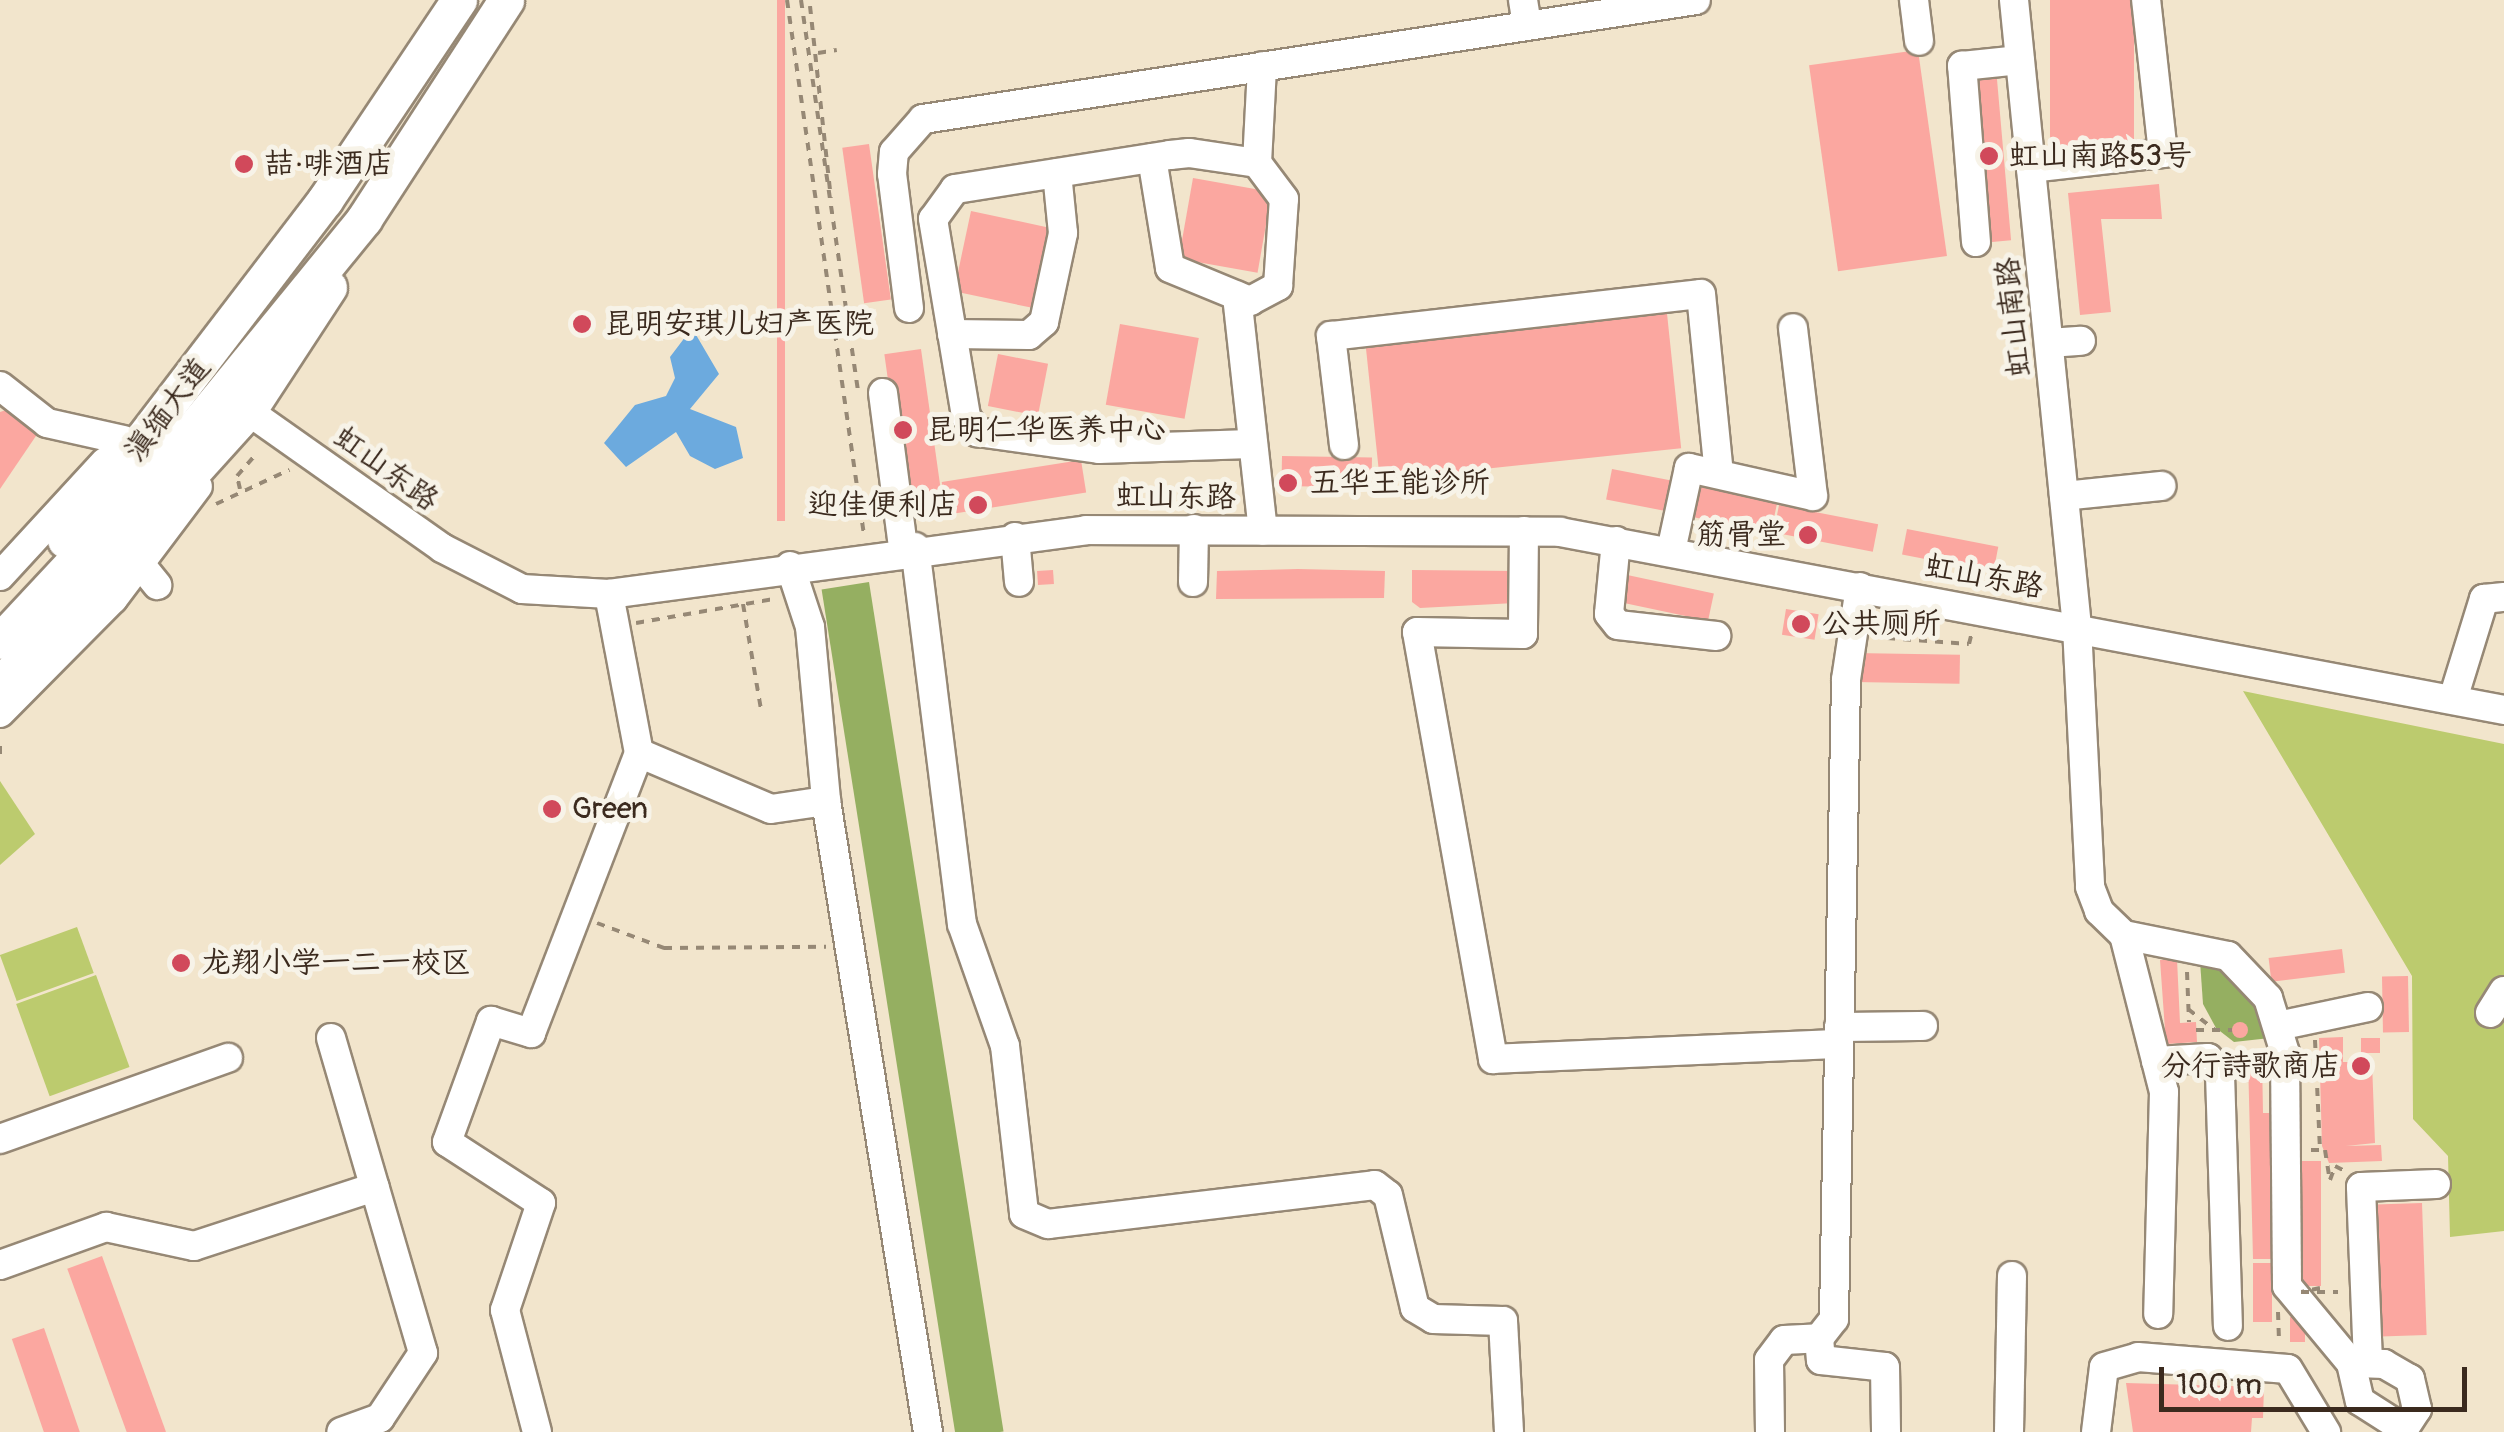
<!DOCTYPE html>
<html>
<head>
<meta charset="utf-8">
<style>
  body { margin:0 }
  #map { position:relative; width:2504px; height:1432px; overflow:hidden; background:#f2e5cc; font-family:Pangolin,"LXGW WenKai TC",sans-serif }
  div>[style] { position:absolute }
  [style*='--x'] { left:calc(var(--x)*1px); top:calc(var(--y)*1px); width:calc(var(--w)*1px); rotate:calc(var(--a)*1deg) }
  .green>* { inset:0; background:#bccb6e; transform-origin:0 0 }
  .forest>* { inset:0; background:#95af61; transform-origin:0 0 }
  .water>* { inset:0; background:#6caade }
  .building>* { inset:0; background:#fba7a0; transform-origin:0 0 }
  .round { border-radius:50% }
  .path>* { height:4px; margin-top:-2px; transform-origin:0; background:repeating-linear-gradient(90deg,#968875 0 8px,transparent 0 16px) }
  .roads { filter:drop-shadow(2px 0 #968875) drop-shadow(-2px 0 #968875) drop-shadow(0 2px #968875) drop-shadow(0 -2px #968875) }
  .minor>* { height:28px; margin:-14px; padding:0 14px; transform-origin:14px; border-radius:14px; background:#fff }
  .major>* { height:35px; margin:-17.5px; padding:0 17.5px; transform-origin:17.5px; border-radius:17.5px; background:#fff }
  .path-bridge>* { height:4px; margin-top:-2px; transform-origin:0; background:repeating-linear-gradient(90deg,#968875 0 8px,transparent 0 16px) }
  .dots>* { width:28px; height:28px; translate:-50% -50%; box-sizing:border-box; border:5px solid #f7f3e8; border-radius:50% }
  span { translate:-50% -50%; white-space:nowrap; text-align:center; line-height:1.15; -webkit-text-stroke:10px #f7f3e8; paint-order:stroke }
  .poi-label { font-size:30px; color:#3b2a1e }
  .left { translate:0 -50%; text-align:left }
  .right { translate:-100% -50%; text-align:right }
  .street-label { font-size:30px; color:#3b2a1e }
  .scale { position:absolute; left:2159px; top:1367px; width:308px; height:45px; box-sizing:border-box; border:5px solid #3b2a1e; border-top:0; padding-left:12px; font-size:30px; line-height:35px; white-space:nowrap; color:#3b2a1e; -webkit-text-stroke:8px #f7f3e8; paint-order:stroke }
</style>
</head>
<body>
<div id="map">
  <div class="green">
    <i style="clip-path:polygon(2243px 691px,2504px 744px,2504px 1231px,2450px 1237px,2448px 1156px,2413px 1119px,2412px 976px)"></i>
    <i style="clip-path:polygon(0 781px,35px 834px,0 865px)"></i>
    <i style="left:77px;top:927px;width:49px;height:82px;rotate:70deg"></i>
    <i style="left:96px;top:975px;width:98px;height:85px;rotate:70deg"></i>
  </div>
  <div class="forest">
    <i style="left:869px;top:582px;width:860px;height:48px;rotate:81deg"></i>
    <i style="clip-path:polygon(2200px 961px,2246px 979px,2270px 1038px,2234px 1042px,2216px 1028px,2203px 1004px)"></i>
  </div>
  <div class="water">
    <i style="clip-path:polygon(692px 328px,719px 374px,690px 409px,736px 427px,743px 458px,715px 469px,690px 456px,676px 432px,626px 467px,604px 443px,635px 405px,666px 396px,675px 378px,670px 357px)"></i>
  </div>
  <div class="building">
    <i style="left:777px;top:0;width:8px;height:521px"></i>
    <i style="left:2050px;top:0;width:84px;height:153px"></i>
    <i style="left:1918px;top:50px;width:208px;height:110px;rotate:82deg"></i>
    <i style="left:1996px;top:68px;width:173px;height:30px;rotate:85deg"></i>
    <i style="left:869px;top:144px;width:157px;height:27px;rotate:82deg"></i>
    <i style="left:1193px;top:178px;width:80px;height:82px;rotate:10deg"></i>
    <i style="clip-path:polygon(2159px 184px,2162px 219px,2101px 219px,2111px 312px,2080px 315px,2068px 193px)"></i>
    <i style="left:971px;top:211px;width:80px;height:82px;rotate:12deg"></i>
    <i style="left:1666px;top:304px;width:145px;height:303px;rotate:84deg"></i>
    <i style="left:1120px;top:324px;width:80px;height:82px;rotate:10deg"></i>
    <i style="left:921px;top:349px;width:152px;height:37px;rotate:82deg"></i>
    <i style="left:998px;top:354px;width:51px;height:53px;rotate:11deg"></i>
    <i style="clip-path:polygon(9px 409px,40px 430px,0 489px,0 412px)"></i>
    <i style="left:1282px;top:456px;width:90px;height:30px;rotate:1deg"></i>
    <i style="left:1081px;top:460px;width:33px;height:141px;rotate:81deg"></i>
    <i style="left:1612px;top:469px;width:67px;height:31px;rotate:11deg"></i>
    <i style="left:1691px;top:485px;width:88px;height:31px;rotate:12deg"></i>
    <i style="left:1779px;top:505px;width:101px;height:28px;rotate:11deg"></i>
    <i style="left:1907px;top:529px;width:93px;height:26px;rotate:11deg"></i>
    <i style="clip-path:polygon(1298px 569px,1385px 571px,1384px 598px,1216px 599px,1217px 571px)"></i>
    <i style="left:1053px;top:570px;width:14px;height:16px;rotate:86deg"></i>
    <i style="clip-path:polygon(1412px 570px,1516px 571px,1515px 603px,1420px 608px,1412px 602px)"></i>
    <i style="left:1618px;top:573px;width:98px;height:28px;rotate:12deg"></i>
    <i style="left:1786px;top:609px;width:33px;height:26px;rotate:9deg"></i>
    <i style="left:1854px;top:653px;width:106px;height:29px;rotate:1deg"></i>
    <i style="left:2342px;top:949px;width:24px;height:74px;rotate:83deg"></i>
    <i style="clip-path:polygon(2177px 959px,2180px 1023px,2196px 1022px,2197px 1042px,2166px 1044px,2160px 960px)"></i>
    <i style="left:2408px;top:976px;width:56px;height:26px;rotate:89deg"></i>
    <i class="round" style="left:2232px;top:1022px;width:16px;height:16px"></i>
    <i style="clip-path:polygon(2343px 1037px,2343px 1062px,2372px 1062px,2375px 1143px,2346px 1146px,2381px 1145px,2382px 1161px,2329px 1163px,2322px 1146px,2319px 1038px)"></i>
    <i style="left:2361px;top:1038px;width:19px;height:15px"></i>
    <i style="clip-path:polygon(2262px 1058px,2263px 1113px,2276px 1113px,2278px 1259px,2253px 1259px,2248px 1059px)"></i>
    <i style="left:2295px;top:1161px;width:26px;height:125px"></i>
    <i style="left:2422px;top:1203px;width:132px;height:46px;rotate:88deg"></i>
    <i style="left:102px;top:1256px;width:187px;height:37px;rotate:70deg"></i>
    <i style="left:2253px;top:1263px;width:19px;height:59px"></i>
    <i style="left:2290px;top:1317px;width:15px;height:25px"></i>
    <i style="left:44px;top:1328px;width:110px;height:34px;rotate:71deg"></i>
    <i style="clip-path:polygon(2126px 1383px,2264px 1387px,2263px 1418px,2252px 1418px,2251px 1432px,2133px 1432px)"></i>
  </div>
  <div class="path">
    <i style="--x:787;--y:0;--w:541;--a:81.81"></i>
    <i style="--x:801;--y:0;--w:395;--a:81.7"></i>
    <i style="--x:810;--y:6;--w:193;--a:83.8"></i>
    <i style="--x:818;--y:53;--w:19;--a:-9"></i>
    <i style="--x:240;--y:489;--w:13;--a:-103"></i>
    <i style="--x:237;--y:476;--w:28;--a:-49"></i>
    <i style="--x:216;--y:504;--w:81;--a:-25"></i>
    <i style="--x:743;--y:604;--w:107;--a:80.3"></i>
    <i style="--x:1887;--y:617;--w:21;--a:90"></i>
    <i style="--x:1887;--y:638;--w:82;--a:4.2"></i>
    <i style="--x:1969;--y:644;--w:12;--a:-76"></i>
    <i style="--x:636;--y:623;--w:140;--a:-9.9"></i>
    <i style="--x:0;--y:746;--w:12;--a:90"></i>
    <i style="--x:597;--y:923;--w:72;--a:20.5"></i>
    <i style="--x:664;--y:948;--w:162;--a:-0.4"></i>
    <i style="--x:2187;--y:972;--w:50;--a:87.7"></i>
    <i style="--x:2188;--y:1009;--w:34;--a:38"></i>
    <i style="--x:2196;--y:1030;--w:36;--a:0"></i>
    <i style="--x:2315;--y:1040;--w:110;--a:87.4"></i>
    <i style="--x:2311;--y:1150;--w:14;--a:0"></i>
    <i style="--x:2325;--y:1150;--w:30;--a:81"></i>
    <i style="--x:2330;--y:1180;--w:15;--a:-70"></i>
    <i style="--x:2335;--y:1166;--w:11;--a:27"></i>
    <i style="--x:2278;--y:1312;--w:30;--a:88"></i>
  </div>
  <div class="roads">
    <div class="minor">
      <i style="--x:1523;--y:0;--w:26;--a:81"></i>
      <i style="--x:1914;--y:0;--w:41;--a:83"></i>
      <i style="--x:2014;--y:0;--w:630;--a:84.26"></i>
      <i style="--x:2077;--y:627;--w:260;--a:87.1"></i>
      <i style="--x:2090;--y:887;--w:26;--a:69"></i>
      <i style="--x:2099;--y:911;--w:35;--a:44"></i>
      <i style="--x:2124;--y:935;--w:106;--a:11.4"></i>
      <i style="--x:2228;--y:956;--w:58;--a:46.4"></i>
      <i style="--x:2268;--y:998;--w:58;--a:72.8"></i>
      <i style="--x:2285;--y:1053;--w:233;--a:89.5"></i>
      <i style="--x:2287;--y:1286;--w:100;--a:50.3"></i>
      <i style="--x:2351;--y:1363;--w:39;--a:77"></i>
      <i style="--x:2360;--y:1401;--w:52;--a:32.5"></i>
      <i style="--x:2404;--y:1429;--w:24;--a:-57"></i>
      <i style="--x:2417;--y:1409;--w:31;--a:-103"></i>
      <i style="--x:2410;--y:1379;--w:30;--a:-150"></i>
      <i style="--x:2384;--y:1364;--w:33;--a:-178"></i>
      <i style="--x:1152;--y:158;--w:111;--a:80.7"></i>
      <i style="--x:1170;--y:268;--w:87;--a:22.4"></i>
      <i style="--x:1250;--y:301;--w:32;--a:-28"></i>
      <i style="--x:1278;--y:286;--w:87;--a:-86.1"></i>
      <i style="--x:1284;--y:199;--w:45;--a:-126.9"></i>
      <i style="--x:1257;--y:163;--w:69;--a:-171.6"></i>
      <i style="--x:1189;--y:153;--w:19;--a:174"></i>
      <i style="--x:1170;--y:155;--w:218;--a:171"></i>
      <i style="--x:955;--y:189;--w:37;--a:126"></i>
      <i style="--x:933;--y:219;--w:201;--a:80.5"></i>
      <i style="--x:966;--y:417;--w:19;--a:54"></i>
      <i style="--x:977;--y:432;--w:123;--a:7.9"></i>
      <i style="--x:1099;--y:449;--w:152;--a:-1.9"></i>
      <i style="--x:1257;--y:163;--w:97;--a:-87"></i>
      <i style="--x:2031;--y:168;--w:133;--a:-6.5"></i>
      <i style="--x:2163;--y:153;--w:154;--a:-96.3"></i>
      <i style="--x:1976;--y:242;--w:177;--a:-94.5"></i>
      <i style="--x:1962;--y:66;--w:58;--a:-5.9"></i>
      <i style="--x:1237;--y:296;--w:236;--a:83.7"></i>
      <i style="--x:909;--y:308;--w:135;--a:-97.2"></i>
      <i style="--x:892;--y:174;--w:22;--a:-85"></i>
      <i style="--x:894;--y:152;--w:44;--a:-48.7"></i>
      <i style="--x:923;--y:119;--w:782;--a:-8.75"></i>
      <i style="--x:952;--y:334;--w:77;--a:0.7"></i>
      <i style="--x:1029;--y:335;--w:20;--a:-41"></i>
      <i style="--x:1044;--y:322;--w:91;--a:-77.9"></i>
      <i style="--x:1063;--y:233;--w:60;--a:-95.7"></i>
      <i style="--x:2049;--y:343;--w:32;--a:-4"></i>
      <i style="--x:0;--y:386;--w:60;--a:38.2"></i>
      <i style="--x:47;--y:423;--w:78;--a:12.6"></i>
      <i style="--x:883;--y:393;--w:156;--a:82.6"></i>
      <i style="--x:239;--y:426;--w:17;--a:-59"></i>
      <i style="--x:248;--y:411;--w:237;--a:35.2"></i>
      <i style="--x:442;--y:548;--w:90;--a:27.1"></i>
      <i style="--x:522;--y:589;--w:87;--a:3.3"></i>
      <i style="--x:609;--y:594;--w:481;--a:-7.6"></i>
      <i style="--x:1086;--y:530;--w:474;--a:0.2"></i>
      <i style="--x:1560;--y:532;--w:961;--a:10.68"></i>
      <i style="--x:1344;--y:445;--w:110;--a:-96.8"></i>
      <i style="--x:1331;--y:336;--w:372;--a:-6.5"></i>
      <i style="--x:1701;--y:294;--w:181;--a:84.3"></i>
      <i style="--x:2064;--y:496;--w:98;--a:-5.9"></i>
      <i style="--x:1524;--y:531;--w:103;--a:90.6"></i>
      <i style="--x:1523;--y:634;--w:106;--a:-178.9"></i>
      <i style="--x:1417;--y:632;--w:434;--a:79.9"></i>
      <i style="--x:1493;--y:1059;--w:346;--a:-2.5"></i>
      <i style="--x:1015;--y:537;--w:45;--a:84.9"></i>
      <i style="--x:1616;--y:541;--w:73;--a:95.5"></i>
      <i style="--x:1609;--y:614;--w:14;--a:51"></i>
      <i style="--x:1618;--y:625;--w:99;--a:6.4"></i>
      <i style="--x:915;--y:547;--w:380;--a:82.9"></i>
      <i style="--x:962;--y:924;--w:129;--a:70.6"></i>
      <i style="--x:1005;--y:1046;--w:169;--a:83.5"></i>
      <i style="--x:1024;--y:1214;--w:26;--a:23"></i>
      <i style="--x:1048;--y:1224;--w:329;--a:-6.8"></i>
      <i style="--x:1375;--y:1185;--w:16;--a:38"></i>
      <i style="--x:1388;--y:1195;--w:116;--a:76.6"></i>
      <i style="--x:1415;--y:1308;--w:21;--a:31"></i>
      <i style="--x:1433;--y:1319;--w:70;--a:1.6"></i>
      <i style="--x:1503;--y:1321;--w:111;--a:86.9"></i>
      <i style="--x:1671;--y:551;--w:85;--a:-77.8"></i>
      <i style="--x:1689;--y:468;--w:127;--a:12.7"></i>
      <i style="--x:1813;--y:496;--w:169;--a:-96.8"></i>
      <i style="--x:141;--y:565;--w:26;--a:51"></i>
      <i style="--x:790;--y:566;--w:64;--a:71.8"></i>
      <i style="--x:810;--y:627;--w:175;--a:84.7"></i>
      <i style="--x:826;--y:801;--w:639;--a:80.82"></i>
      <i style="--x:0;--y:576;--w:155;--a:-47.4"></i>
      <i style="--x:1193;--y:582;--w:53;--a:-88.9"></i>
      <i style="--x:1860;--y:587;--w:94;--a:98.6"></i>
      <i style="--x:1846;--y:680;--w:639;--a:91.08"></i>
      <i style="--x:1834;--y:1319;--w:24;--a:128"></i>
      <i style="--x:1819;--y:1338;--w:22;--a:85"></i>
      <i style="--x:1821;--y:1360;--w:64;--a:6.2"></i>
      <i style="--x:1885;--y:1367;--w:65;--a:89.1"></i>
      <i style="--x:2453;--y:699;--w:105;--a:-72.8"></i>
      <i style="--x:2484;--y:599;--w:20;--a:-6"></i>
      <i style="--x:0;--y:713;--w:161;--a:-45.3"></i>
      <i style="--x:113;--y:599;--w:141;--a:-53"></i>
      <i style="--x:639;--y:753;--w:143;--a:23"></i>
      <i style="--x:771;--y:809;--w:56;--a:-8.3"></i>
      <i style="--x:2124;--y:935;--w:162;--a:75.7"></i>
      <i style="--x:2164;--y:1092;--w:222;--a:91.5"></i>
      <i style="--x:2490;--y:1013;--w:26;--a:-58"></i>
      <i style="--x:2278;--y:1026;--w:92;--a:-11.9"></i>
      <i style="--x:1839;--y:1027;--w:84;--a:-0.7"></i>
      <i style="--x:331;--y:1038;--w:328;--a:73.7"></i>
      <i style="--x:423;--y:1353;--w:78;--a:123.5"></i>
      <i style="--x:380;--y:1418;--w:41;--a:160.3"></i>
      <i style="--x:2156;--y:1061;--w:52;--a:-3.3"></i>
      <i style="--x:2208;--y:1058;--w:20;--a:53"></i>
      <i style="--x:2220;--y:1074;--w:252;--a:88.2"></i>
      <i style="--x:0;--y:1139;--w:242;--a:-19.6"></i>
      <i style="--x:0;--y:1265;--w:113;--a:-19.7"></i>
      <i style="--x:106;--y:1227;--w:90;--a:12.2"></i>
      <i style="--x:194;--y:1246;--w:190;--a:-18.1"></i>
      <i style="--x:2368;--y:1362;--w:175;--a:-92.3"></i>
      <i style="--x:2361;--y:1187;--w:75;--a:-2.3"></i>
      <i style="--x:537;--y:1432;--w:126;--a:-104.7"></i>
      <i style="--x:505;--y:1310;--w:113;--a:-71.4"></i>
      <i style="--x:541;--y:1203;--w:112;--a:-147"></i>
      <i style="--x:447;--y:1142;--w:129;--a:-70"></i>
      <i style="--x:491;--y:1021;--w:42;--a:16.7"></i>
      <i style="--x:531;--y:1033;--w:300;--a:-68.9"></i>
      <i style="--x:639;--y:753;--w:162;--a:-100.7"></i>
      <i style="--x:1770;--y:1432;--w:72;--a:-90.8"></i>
      <i style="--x:1769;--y:1360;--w:25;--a:-53"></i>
      <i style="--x:1784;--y:1340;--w:35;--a:-3"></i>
      <i style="--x:2009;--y:1432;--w:156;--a:-88.9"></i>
      <i style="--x:2096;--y:1432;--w:65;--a:-83"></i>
      <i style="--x:2104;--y:1367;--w:35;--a:-16"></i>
      <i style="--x:2138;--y:1357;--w:150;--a:4.6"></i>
      <i style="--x:2288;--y:1369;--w:74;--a:58.9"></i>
    </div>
    <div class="major">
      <i style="--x:65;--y:540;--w:428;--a:-52.6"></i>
      <i style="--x:325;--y:200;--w:241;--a:-56.2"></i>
      <i style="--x:0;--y:641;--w:238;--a:-47"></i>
      <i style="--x:162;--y:467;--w:320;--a:-50.8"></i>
      <i style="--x:364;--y:219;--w:261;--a:-57"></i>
      <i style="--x:0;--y:685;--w:370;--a:-47.9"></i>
      <i style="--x:248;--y:411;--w:148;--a:-56.8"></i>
    </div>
  </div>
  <div class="path-bridge">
    <i style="--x:2320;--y:1288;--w:19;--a:168"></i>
    <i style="--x:2301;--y:1292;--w:37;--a:0"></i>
  </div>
  <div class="dots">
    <i style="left:1989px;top:156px;background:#d1495b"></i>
    <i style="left:244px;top:164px;background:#d1495b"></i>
    <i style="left:582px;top:324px;background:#d1495b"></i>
    <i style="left:903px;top:430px;background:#d1495b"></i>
    <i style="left:1288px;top:483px;background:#d1495b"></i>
    <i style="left:978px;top:505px;background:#d1495b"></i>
    <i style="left:1808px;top:535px;background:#d1495b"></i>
    <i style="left:1801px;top:624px;background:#d1495b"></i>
    <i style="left:552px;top:809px;background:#d1495b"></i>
    <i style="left:181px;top:963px;background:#d1495b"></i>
    <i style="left:2361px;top:1066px;background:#d1495b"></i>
  </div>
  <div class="poi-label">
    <span class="left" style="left:2009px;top:156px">虹山南路53号</span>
    <span class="left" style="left:264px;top:164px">喆·啡酒店</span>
    <span class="left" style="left:604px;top:324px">昆明安琪儿妇产医院</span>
    <span class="left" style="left:926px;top:430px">昆明仁华医养中心</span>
    <span class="left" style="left:1310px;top:483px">五华王能诊所</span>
    <span class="right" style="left:958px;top:505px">迎佳便利店</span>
    <span class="right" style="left:1786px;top:535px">筋骨堂</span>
    <span class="left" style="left:1821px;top:624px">公共厕所</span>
    <span class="left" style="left:572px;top:809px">Green</span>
    <span class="left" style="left:201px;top:963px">龙翔小学一二一校区</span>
    <span class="right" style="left:2341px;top:1066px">分行詩歌商店</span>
  </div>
  <div class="street-label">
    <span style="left:2014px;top:317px;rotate:-96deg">虹山南路</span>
    <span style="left:168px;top:410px;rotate:-53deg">滇缅大道</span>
    <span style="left:386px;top:469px;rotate:36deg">虹山东路</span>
    <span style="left:1176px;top:497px;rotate:1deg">虹山东路</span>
    <span style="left:1984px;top:577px;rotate:11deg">虹山东路</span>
  </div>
  <div class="scale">100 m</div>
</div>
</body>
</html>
